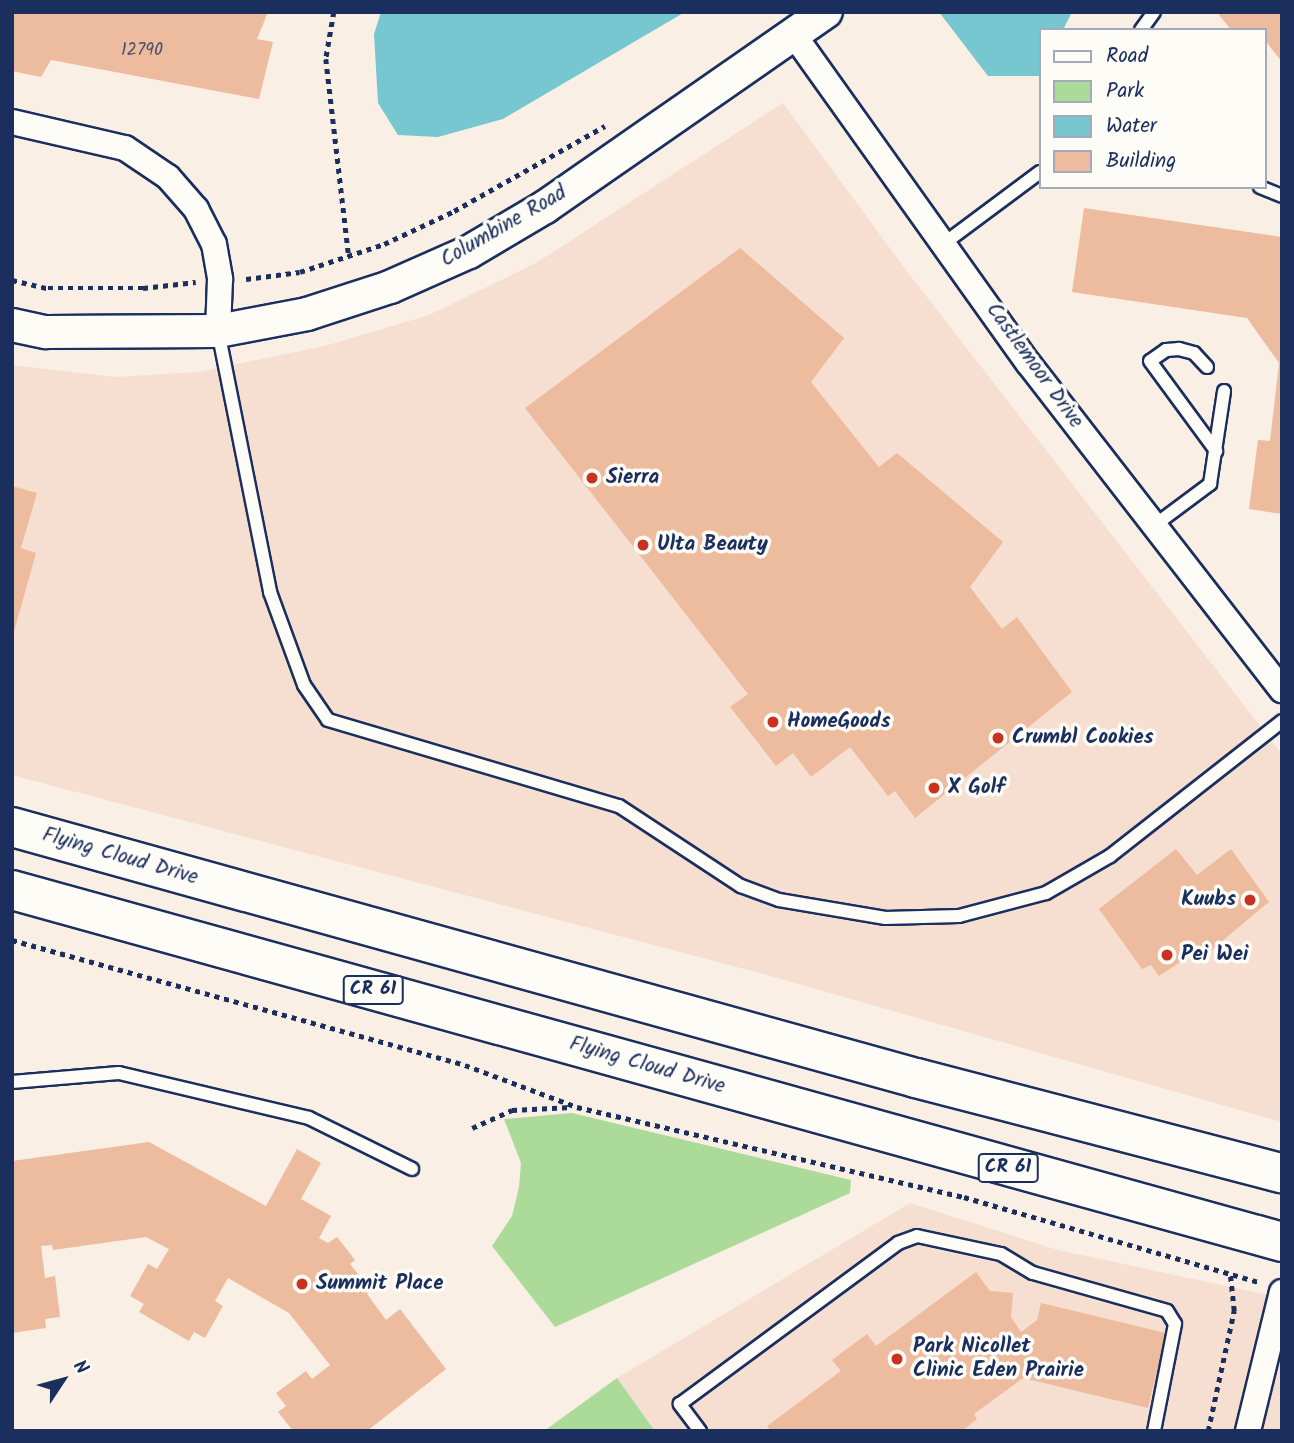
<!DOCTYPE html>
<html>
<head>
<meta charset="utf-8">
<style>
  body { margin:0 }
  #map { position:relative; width:1294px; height:1443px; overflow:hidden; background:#faefe5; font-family:Kalam,sans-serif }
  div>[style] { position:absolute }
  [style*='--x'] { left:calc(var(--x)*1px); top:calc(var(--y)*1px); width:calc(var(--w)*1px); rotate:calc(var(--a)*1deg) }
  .built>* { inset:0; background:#f6dfd0 }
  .green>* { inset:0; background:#acda99 }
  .water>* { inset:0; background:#76c7cf }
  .building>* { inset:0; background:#edbb9e }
  .path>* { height:4.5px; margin-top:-2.25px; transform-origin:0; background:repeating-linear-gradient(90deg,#1b2f5e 0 5px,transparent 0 10px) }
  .roads { filter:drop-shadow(2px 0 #1b2f5e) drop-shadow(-2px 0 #1b2f5e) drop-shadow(0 2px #1b2f5e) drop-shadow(0 -2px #1b2f5e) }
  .service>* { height:12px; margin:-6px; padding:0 6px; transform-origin:6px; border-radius:6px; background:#fdfcf7 }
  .minor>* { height:24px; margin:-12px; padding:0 12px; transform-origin:12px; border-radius:12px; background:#fdfcf7 }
  .tertiary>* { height:32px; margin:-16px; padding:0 16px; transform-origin:16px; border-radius:16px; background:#fdfcf7 }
  .primary>* { height:38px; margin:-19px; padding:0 19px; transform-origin:19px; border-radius:19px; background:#fdfcf7 }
  .dots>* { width:19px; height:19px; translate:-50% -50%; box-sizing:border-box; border:4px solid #fdfcf7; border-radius:50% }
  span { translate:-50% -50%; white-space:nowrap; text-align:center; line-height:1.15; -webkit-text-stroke:7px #fdfcf7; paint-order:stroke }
  .number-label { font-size:18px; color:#50526e }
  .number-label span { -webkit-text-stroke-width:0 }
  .shield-label span { padding:2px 5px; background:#fdfcf7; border:2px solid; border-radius:5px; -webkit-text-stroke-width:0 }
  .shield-label { font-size:19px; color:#1b2f5e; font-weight:700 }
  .street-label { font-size:21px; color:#1b2f5e }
  .poi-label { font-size:21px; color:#1b2f5e; font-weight:700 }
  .left { translate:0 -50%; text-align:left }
  .right { translate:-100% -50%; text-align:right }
  .frame { position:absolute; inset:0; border:14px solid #1b2f5e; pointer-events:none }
  .legend { position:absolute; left:1039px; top:28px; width:228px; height:161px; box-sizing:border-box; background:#fdfcf7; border:2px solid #a3aaba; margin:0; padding:9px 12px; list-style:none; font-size:21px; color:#1b2f5e }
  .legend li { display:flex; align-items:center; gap:14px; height:35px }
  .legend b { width:35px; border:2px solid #a3aaba }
  .north { position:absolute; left:28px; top:1345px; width:70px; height:70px; -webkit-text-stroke:5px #fdfcf7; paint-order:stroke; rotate:54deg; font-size:19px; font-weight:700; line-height:28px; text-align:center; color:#1b2f5e }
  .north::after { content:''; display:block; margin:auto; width:24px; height:32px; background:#1b2f5e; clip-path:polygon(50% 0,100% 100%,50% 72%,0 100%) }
</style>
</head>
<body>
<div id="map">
  <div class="built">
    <i style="clip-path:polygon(783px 103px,906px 270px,1282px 754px,1282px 1122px,778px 978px,12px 775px,12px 365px,115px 377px,198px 372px,325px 346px,429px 315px,536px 263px)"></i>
    <i style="clip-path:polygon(910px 1203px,1058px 1250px,1282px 1298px,1282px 1431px,655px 1431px,617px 1378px)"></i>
  </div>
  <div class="green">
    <i style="clip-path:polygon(572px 1113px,851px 1180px,850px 1193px,555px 1327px,492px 1246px,512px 1216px,519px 1187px,521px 1163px,504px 1119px)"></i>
    <i style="clip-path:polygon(617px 1378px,655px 1431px,544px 1431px)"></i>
  </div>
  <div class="water">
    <i style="clip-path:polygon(381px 12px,685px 12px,503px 119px,438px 137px,398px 135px,378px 103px,374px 34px)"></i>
    <i style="clip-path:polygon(939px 12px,1072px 12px,1063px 30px,1040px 30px,1040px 76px,988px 76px)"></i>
  </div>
  <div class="building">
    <i style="clip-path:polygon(12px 12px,268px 12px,257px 39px,273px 42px,259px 99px,51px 60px,41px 77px,12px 71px)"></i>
    <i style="clip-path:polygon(1222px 12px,1282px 12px,1282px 62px,1264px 39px,1264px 30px,1231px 30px,1219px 15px)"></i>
    <i style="clip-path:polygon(1084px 208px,1282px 237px,1282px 514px,1249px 509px,1258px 440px,1270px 441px,1279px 363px,1247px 318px,1072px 292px)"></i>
    <i style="clip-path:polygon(740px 248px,844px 338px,811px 382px,879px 467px,897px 453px,1003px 542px,970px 587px,1002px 629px,1017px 617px,1072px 692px,915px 818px,895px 791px,888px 796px,850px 747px,811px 777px,793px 753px,776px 766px,730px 707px,748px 694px,525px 408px)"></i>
    <i style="clip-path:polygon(12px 486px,37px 493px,21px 548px,36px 553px,13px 635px)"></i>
    <i style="clip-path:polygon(1176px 849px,1197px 875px,1231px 849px,1269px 902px,1209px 952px,1205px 946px,1159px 976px,1151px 965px,1142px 969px,1099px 909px)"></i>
    <i style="clip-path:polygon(149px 1142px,266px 1206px,297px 1149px,321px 1163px,301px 1199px,331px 1216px,319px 1238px,328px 1243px,337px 1237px,355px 1260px,350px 1264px,371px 1290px,367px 1294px,386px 1320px,400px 1309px,446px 1369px,367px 1431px,293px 1431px,278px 1412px,286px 1406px,276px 1393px,306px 1371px,312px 1379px,330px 1365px,289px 1313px,228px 1278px,215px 1301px,223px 1306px,205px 1338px,194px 1332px,189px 1341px,139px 1312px,144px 1304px,130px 1296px,148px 1264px,157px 1269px,169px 1249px,146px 1237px,53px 1250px,52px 1245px,41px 1246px,45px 1278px,55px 1276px,60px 1317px,45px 1319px,46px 1328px,12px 1333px,12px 1161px)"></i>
    <i style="clip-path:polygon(976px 1272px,990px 1291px,1013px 1293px,1011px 1317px,1021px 1332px,1037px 1320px,1041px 1303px,1166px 1333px,1148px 1408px,1023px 1378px,974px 1414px,977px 1419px,962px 1431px,771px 1431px,767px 1426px,841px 1371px,832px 1360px,867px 1334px,876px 1346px)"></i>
  </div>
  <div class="path">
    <i style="--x:334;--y:12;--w:48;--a:99.7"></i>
    <i style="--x:326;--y:59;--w:199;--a:83.4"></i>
    <i style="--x:246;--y:279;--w:54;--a:-7.4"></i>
    <i style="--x:300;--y:272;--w:89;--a:-18.4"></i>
    <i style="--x:384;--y:244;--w:77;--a:-25.2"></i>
    <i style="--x:454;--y:211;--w:173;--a:-29.4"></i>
    <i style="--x:12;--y:280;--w:37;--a:13"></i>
    <i style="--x:48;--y:288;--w:95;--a:0"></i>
    <i style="--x:143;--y:288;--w:53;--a:-6.5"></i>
    <i style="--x:12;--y:940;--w:470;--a:15.4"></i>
    <i style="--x:465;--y:1065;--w:120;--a:20.6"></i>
    <i style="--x:577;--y:1107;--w:397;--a:13.1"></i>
    <i style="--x:964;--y:1197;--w:307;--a:16.1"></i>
    <i style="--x:472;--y:1128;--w:44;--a:-24.2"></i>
    <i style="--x:512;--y:1110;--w:60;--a:-2.9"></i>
    <i style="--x:1208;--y:1431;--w:123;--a:-77.8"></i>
    <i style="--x:1234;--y:1311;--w:36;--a:-96"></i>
  </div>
  <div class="roads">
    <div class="service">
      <i style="--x:1141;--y:30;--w:22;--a:-54"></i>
      <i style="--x:1260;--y:187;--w:24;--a:22"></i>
      <i style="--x:946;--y:242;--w:117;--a:-36.7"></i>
      <i style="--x:218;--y:331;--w:266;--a:78.7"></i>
      <i style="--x:270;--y:592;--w:99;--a:69.9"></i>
      <i style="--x:304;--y:685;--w:42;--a:55.6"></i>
      <i style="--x:328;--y:720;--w:303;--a:16.5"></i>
      <i style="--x:619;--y:806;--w:146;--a:33.3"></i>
      <i style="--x:741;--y:886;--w:40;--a:20.2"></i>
      <i style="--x:779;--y:900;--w:108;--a:9.6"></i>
      <i style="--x:885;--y:918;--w:74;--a:-1.5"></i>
      <i style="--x:959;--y:916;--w:90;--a:-14.8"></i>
      <i style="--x:1046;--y:893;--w:74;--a:-30"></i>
      <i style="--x:1110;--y:856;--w:219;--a:-38.1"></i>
      <i style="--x:1207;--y:367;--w:19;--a:-133"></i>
      <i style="--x:1194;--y:353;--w:16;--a:-165"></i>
      <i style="--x:1179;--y:349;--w:13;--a:176"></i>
      <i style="--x:1166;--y:350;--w:19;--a:145"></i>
      <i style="--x:1150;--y:361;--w:112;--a:53.7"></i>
      <i style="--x:1155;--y:525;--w:69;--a:-36.7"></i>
      <i style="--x:1210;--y:484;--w:94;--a:-81.4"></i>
      <i style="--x:12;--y:1082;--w:107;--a:-4.8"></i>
      <i style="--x:119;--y:1073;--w:195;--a:13.3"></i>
      <i style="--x:309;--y:1118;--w:115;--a:26.3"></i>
      <i style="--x:700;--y:1431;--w:34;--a:-127"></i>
      <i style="--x:680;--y:1404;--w:271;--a:-36.4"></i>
      <i style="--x:898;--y:1243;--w:20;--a:-20"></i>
      <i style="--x:917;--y:1236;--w:86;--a:12.1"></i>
      <i style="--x:1001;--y:1254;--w:37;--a:31"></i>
      <i style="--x:1033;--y:1273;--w:139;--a:15.8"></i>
      <i style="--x:1167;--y:1311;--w:15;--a:58"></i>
      <i style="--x:1175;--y:1324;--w:109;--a:101.1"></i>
    </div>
    <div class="minor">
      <i style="--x:794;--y:35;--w:404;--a:54.5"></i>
      <i style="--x:1029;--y:364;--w:413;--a:52.2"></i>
      <i style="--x:12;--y:122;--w:116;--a:13"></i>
      <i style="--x:125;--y:148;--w:52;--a:34"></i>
      <i style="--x:168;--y:177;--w:43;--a:48.8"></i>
      <i style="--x:196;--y:209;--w:39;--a:63"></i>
      <i style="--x:214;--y:244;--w:36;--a:80"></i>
      <i style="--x:220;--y:279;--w:52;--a:92.2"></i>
      <i style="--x:1248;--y:1431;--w:143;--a:-76.3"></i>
    </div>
    <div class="tertiary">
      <i style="--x:12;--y:325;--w:35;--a:12"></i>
      <i style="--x:46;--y:332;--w:172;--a:-0.3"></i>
      <i style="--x:218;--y:331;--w:91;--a:-10.8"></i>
      <i style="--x:307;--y:314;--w:87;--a:-18"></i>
      <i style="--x:390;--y:287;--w:86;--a:-23.9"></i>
      <i style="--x:469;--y:252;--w:88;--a:-30.6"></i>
      <i style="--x:545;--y:207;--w:342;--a:-34.8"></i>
    </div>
    <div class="primary">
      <i style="--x:12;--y:827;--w:938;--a:15.52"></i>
      <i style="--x:916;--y:1078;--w:378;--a:14.6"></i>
      <i style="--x:12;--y:890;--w:1318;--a:15.49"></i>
    </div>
  </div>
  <div class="dots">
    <i style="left:592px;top:478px;background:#c8321e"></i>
    <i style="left:643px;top:545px;background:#c8321e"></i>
    <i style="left:773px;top:722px;background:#c8321e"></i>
    <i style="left:998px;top:738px;background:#c8321e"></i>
    <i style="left:934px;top:788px;background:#c8321e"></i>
    <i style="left:1250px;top:900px;background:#c8321e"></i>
    <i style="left:1167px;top:955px;background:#c8321e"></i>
    <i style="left:302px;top:1284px;background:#c8321e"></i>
    <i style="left:897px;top:1359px;background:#c8321e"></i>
  </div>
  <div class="number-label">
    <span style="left:142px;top:51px">12790</span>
  </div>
  <div class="shield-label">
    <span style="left:373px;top:990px">CR 61</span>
    <span style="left:1008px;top:1168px">CR 61</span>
  </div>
  <div class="street-label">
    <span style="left:504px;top:227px;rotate:-30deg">Columbine Road</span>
    <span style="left:1034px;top:366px;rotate:54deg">Castlemoor Drive</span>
    <span style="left:120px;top:857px;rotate:16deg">Flying Cloud Drive</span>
    <span style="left:647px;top:1066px;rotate:16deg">Flying Cloud Drive</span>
  </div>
  <div class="poi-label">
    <span class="left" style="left:606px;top:478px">Sierra</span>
    <span class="left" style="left:657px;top:545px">Ulta Beauty</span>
    <span class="left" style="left:787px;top:722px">HomeGoods</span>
    <span class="left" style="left:1012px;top:738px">Crumbl Cookies</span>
    <span class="left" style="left:948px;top:788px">X Golf</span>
    <span class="right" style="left:1236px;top:900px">Kuubs</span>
    <span class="left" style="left:1181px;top:955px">Pei Wei</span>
    <span class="left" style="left:316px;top:1284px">Summit Place</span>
    <span class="left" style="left:913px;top:1359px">Park Nicollet<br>Clinic Eden Prairie</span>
  </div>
  <div class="frame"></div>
  <ul class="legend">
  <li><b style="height:9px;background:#fdfcf7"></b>Road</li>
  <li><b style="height:19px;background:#acda99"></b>Park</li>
  <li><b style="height:19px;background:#76c7cf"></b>Water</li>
  <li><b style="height:19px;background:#edbb9e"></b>Building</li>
  </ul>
  <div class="north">N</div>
</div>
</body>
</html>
